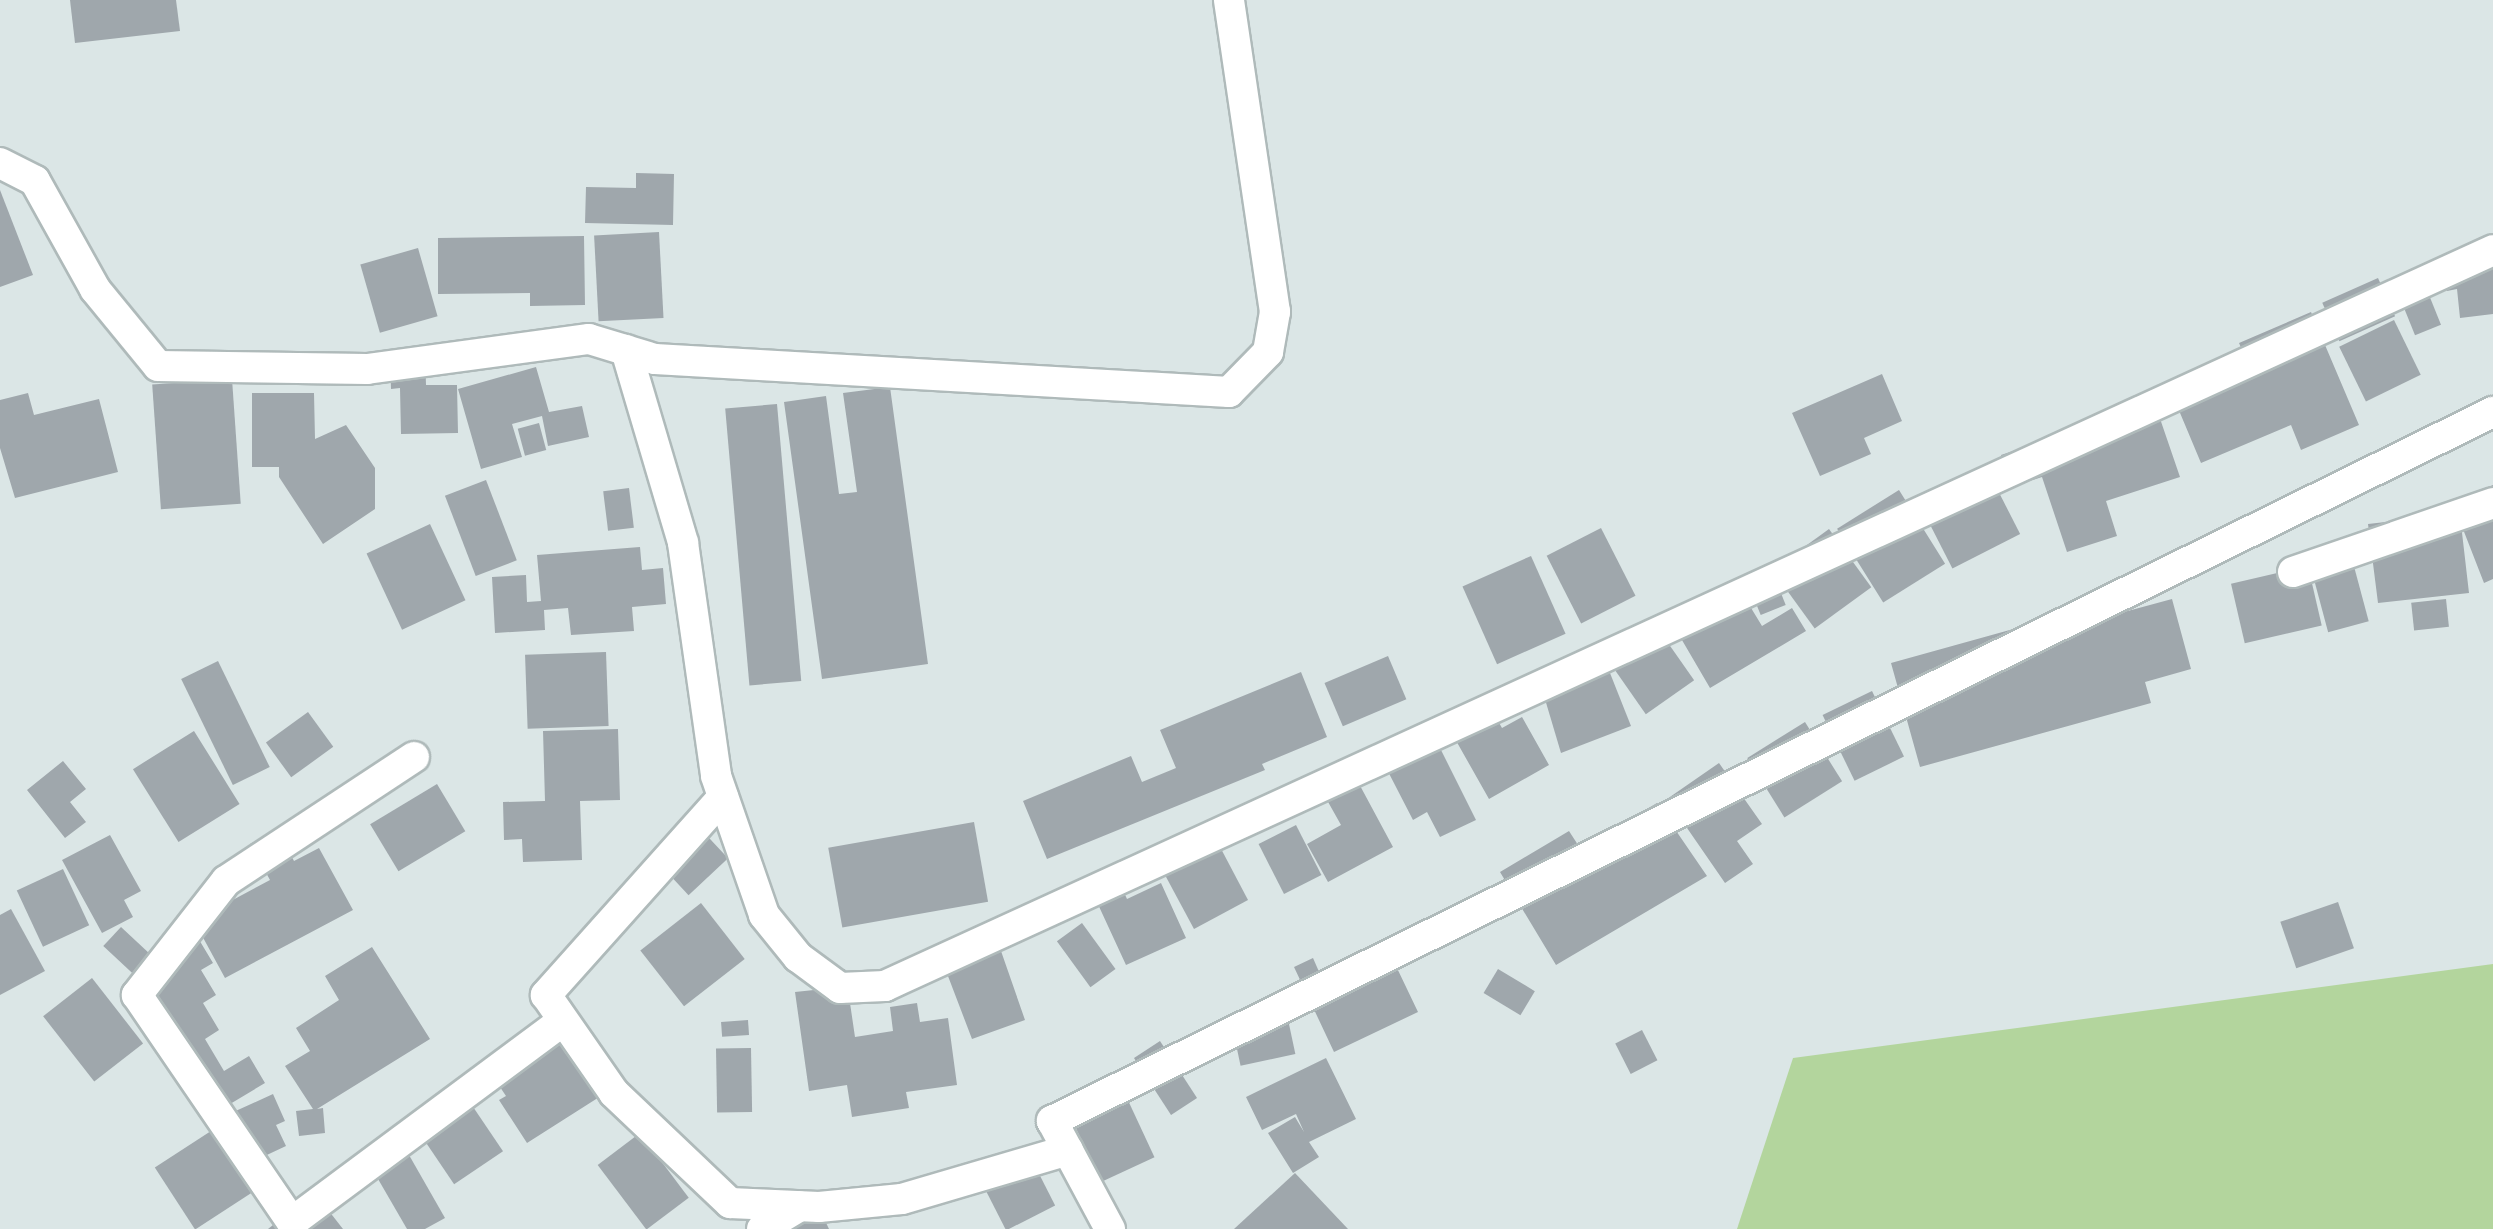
<!DOCTYPE html>
<html>
<head>
<meta charset="utf-8">
<style>
  body { margin:0 }
  #map { position:relative; width:2493px; height:1229px; overflow:hidden; background:#dbe6e6; font-family:Manrope,sans-serif }
  div>[style] { position:absolute }
  [style*='--x'] { left:calc(var(--x)*1px); top:calc(var(--y)*1px); width:calc(var(--w)*1px); rotate:calc(var(--a)*1deg) }
  .green>* { inset:0; background:#b3d59d }
  .building>* { inset:0; background:#9fa7ac; transform-origin:0 0 }
  .roads { filter:drop-shadow(2px 0 #afbaba) drop-shadow(-2px 0 #afbaba) drop-shadow(0 2px #afbaba) drop-shadow(0 -2px #afbaba) }
  .minor>* { height:30px; margin:-15px; padding:0 15px; transform-origin:15px; border-radius:15px; background:#fff }
  span { translate:-50% -50%; white-space:nowrap; text-align:center; line-height:1.15; -webkit-text-stroke:6px #fff; paint-order:stroke }
</style>
</head>
<body>
<div id="map">
  <div class="green">
    <i style="clip-path:polygon(2493px 964px,2493px 1229px,1737px 1229px,1793px 1058px)"></i>
  </div>
  <div class="building">
    <i style="clip-path:polygon(70px 0,176px 0,180px 31px,75px 43px)"></i>
    <i style="clip-path:polygon(636px 173px,674px 174px,673px 225px,585px 223px,586px 187px,636px 188px)"></i>
    <i style="clip-path:polygon(0 190px,33px 275px,0 287px)"></i>
    <i style="left:659px;top:232px;width:86px;height:65px;rotate:87deg"></i>
    <i style="clip-path:polygon(584px 236px,585px 305px,530px 306px,530px 293px,438px 294px,438px 238px)"></i>
    <i style="left:418px;top:248px;width:71px;height:60px;rotate:74deg"></i>
    <i style="clip-path:polygon(2493px 251px,2493px 314px,2460px 318px,2457px 289px,2447px 291px,2443px 256px)"></i>
    <i style="left:2378px;top:278px;width:42px;height:61px;rotate:66deg"></i>
    <i style="left:2429px;top:295px;width:32px;height:28px;rotate:68deg"></i>
    <i style="clip-path:polygon(2311px 312px,2359px 425px,2301px 450px,2291px 425px,2201px 463px,2170px 389px,2245px 357px,2239px 343px)"></i>
    <i style="left:2394px;top:320px;width:61px;height:61px;rotate:64deg"></i>
    <i style="clip-path:polygon(425px 356px,426px 385px,457px 385px,458px 433px,401px 434px,400px 388px,391px 389px,390px 357px)"></i>
    <i style="clip-path:polygon(536px 367px,549px 412px,582px 406px,589px 437px,548px 446px,542px 416px,512px 424px,522px 457px,481px 469px,458px 389px)"></i>
    <i style="clip-path:polygon(1882px 374px,1902px 421px,1864px 438px,1871px 454px,1820px 476px,1792px 413px)"></i>
    <i style="left:232px;top:379px;width:125px;height:80px;rotate:86deg"></i>
    <i style="clip-path:polygon(890px 387px,928px 664px,822px 679px,784px 402px,826px 396px,839px 494px,857px 492px,843px 393px)"></i>
    <i style="clip-path:polygon(28px 393px,34px 415px,99px 399px,118px 472px,15px 498px,0 448px,0 400px)"></i>
    <i style="clip-path:polygon(252px 393px,314px 393px,315px 439px,346px 425px,375px 468px,375px 509px,323px 544px,279px 477px,279px 467px,252px 467px)"></i>
    <i style="left:777px;top:404px;width:278px;height:52px;rotate:85deg"></i>
    <i style="clip-path:polygon(2155px 404px,2180px 477px,2106px 501px,2117px 536px,2067px 552px,2042px 477px,2011px 487px,2001px 455px)"></i>
    <i style="left:539px;top:423px;width:28px;height:22px;rotate:75deg"></i>
    <i style="left:1987px;top:469px;width:73px;height:76px;rotate:63deg"></i>
    <i style="left:486px;top:480px;width:86px;height:44px;rotate:69deg"></i>
    <i style="clip-path:polygon(2493px 485px,2493px 579px,2484px 583px,2461px 524px,2469px 593px,2378px 603px,2368px 524px,2456px 514px,2451px 501px)"></i>
    <i style="left:629px;top:488px;width:40px;height:26px;rotate:83deg"></i>
    <i style="left:1899px;top:490px;width:87px;height:73px;rotate:58deg"></i>
    <i style="left:430px;top:524px;width:84px;height:70px;rotate:65deg"></i>
    <i style="left:1601px;top:528px;width:76px;height:61px;rotate:63deg"></i>
    <i style="left:1829px;top:529px;width:72px;height:70px;rotate:54deg"></i>
    <i style="left:2348px;top:544px;width:80px;height:42px;rotate:75deg"></i>
    <i style="clip-path:polygon(640px 547px,642px 570px,663px 568px,666px 604px,632px 607px,634px 631px,571px 635px,568px 608px,544px 610px,545px 630px,495px 633px,492px 577px,526px 575px,527px 602px,541px 601px,537px 555px)"></i>
    <i style="left:1531px;top:556px;width:85px;height:75px;rotate:66deg"></i>
    <i style="left:1770px;top:566px;width:42px;height:27px;rotate:68deg"></i>
    <i style="left:2308px;top:566px;width:61px;height:79px;rotate:77deg"></i>
    <i style="clip-path:polygon(1745px 598px,1762px 626px,1792px 608px,1806px 631px,1710px 688px,1672px 623px)"></i>
    <i style="clip-path:polygon(2172px 599px,2191px 669px,2145px 682px,2151px 703px,1920px 767px,1891px 663px,2099px 605px,2102px 618px)"></i>
    <i style="left:2446px;top:599px;width:28px;height:35px;rotate:84deg"></i>
    <i style="left:1654px;top:623px;width:70px;height:59px;rotate:55deg"></i>
    <i style="left:606px;top:652px;width:74px;height:81px;rotate:88deg"></i>
    <i style="left:1388px;top:656px;width:47px;height:69px;rotate:67deg"></i>
    <i style="left:218px;top:661px;width:118px;height:41px;rotate:64deg"></i>
    <i style="clip-path:polygon(1606px 663px,1631px 726px,1561px 753px,1539px 679px)"></i>
    <i style="clip-path:polygon(1301px 672px,1327px 737px,1262px 764px,1265px 770px,1047px 859px,1023px 801px,1131px 756px,1142px 782px,1176px 768px,1160px 730px)"></i>
    <i style="left:1872px;top:691px;width:73px;height:55px;rotate:64deg"></i>
    <i style="clip-path:polygon(1490px 707px,1502px 728px,1522px 717px,1549px 765px,1489px 799px,1450px 730px)"></i>
    <i style="left:308px;top:712px;width:43px;height:52px;rotate:54deg"></i>
    <i style="left:1805px;top:722px;width:70px;height:68px;rotate:58deg"></i>
    <i style="clip-path:polygon(618px 729px,620px 800px,580px 801px,582px 860px,523px 862px,522px 839px,504px 840px,503px 802px,545px 801px,543px 731px)"></i>
    <i style="clip-path:polygon(1431px 730px,1476px 820px,1440px 837px,1427px 812px,1413px 820px,1380px 756px)"></i>
    <i style="left:194px;top:731px;width:86px;height:72px;rotate:58deg"></i>
    <i style="clip-path:polygon(63px 761px,86px 789px,70px 802px,86px 822px,65px 838px,27px 790px)"></i>
    <i style="clip-path:polygon(1719px 763px,1762px 824px,1737px 841px,1753px 864px,1725px 883px,1667px 799px)"></i>
    <i style="clip-path:polygon(1350px 767px,1393px 847px,1328px 882px,1307px 844px,1341px 825px,1318px 784px)"></i>
    <i style="left:437px;top:784px;width:55px;height:78px;rotate:59deg"></i>
    <i style="clip-path:polygon(1657px 803px,1707px 876px,1556px 965px,1500px 872px,1569px 831px,1580px 848px)"></i>
    <i style="left:974px;top:822px;width:81px;height:148px;rotate:80deg"></i>
    <i style="left:696px;top:824px;width:47px;height:54px;rotate:47deg"></i>
    <i style="left:1296px;top:825px;width:56px;height:42px;rotate:63deg"></i>
    <i style="clip-path:polygon(1209px 826px,1248px 900px,1194px 929px,1165px 875px)"></i>
    <i style="clip-path:polygon(277px 829px,294px 861px,319px 848px,353px 910px,225px 978px,200px 932px,173px 932px,270px 880px,250px 844px)"></i>
    <i style="clip-path:polygon(110px 835px,141px 891px,124px 900px,133px 917px,102px 933px,62px 860px)"></i>
    <i style="left:63px;top:869px;width:62px;height:51px;rotate:65deg"></i>
    <i style="clip-path:polygon(1116px 875px,1127px 899px,1161px 883px,1186px 938px,1126px 965px,1090px 887px)"></i>
    <i style="left:2338px;top:902px;width:49px;height:61px;rotate:71deg"></i>
    <i style="left:701px;top:903px;width:71px;height:77px;rotate:52deg"></i>
    <i style="clip-path:polygon(11px 909px,45px 971px,0 995px,0 915px)"></i>
    <i style="left:1082px;top:923px;width:57px;height:31px;rotate:54deg"></i>
    <i style="left:121px;top:927px;width:44px;height:26px;rotate:43deg"></i>
    <i style="clip-path:polygon(198px 938px,213px 963px,201px 970px,216px 995px,203px 1003px,219px 1030px,205px 1039px,224px 1071px,249px 1056px,265px 1083px,220px 1110px,138px 973px)"></i>
    <i style="clip-path:polygon(1385px 943px,1418px 1012px,1334px 1052px,1294px 967px,1313px 958px,1320px 974px)"></i>
    <i style="clip-path:polygon(372px 947px,430px 1039px,317px 1109px,323px 1108px,325px 1133px,299px 1136px,296px 1111px,313px 1109px,285px 1066px,310px 1051px,296px 1028px,339px 1000px,325px 976px)"></i>
    <i style="clip-path:polygon(1001px 951px,1025px 1020px,972px 1039px,943px 963px,973px 962px)"></i>
    <i style="clip-path:polygon(845px 969px,855px 1037px,893px 1031px,890px 1007px,917px 1003px,920px 1022px,948px 1018px,957px 1085px,906px 1092px,909px 1108px,852px 1117px,847px 1085px,809px 1091px,795px 992px,814px 990px,811px 974px)"></i>
    <i style="left:1498px;top:969px;width:43px;height:28px;rotate:31deg"></i>
    <i style="left:92px;top:978px;width:83px;height:62px;rotate:52deg"></i>
    <i style="left:1286px;top:1010px;width:45px;height:56px;rotate:78deg"></i>
    <i style="left:748px;top:1020px;width:15px;height:27px;rotate:86deg"></i>
    <i style="clip-path:polygon(548px 1026px,566px 1054px,586px 1041px,615px 1087px,527px 1143px,499px 1100px,506px 1096px,486px 1066px)"></i>
    <i style="left:1642px;top:1030px;width:34px;height:30px;rotate:63deg"></i>
    <i style="left:1160px;top:1041px;width:68px;height:31px;rotate:57deg"></i>
    <i style="left:751px;top:1048px;width:64px;height:35px;rotate:89deg"></i>
    <i style="clip-path:polygon(1326px 1058px,1356px 1119px,1309px 1142px,1319px 1157px,1293px 1173px,1268px 1133px,1295px 1117px,1304px 1132px,1296px 1114px,1262px 1130px,1246px 1097px)"></i>
    <i style="left:1119px;top:1081px;width:84px;height:59px;rotate:65deg"></i>
    <i style="clip-path:polygon(273px 1094px,285px 1121px,276px 1125px,286px 1146px,241px 1167px,218px 1119px)"></i>
    <i style="left:465px;top:1095px;width:68px;height:59px;rotate:56deg"></i>
    <i style="left:211px;top:1131px;width:74px;height:67px;rotate:57deg"></i>
    <i style="left:640px;top:1133px;width:81px;height:53px;rotate:53deg"></i>
    <i style="clip-path:polygon(401px 1141px,445px 1218px,425px 1229px,407px 1229px,367px 1160px)"></i>
    <i style="left:1032px;top:1160px;width:51px;height:55px;rotate:63deg"></i>
    <i style="clip-path:polygon(1295px 1173px,1348px 1229px,1234px 1229px)"></i>
    <i style="clip-path:polygon(314px 1192px,343px 1229px,268px 1229px)"></i>
    <i style="clip-path:polygon(812px 1193px,829px 1229px,793px 1229px,782px 1207px)"></i>
  </div>
  <div class="roads">
    <div class="minor">
      <i style="--x:0;--y:163;--w:39;--a:27"></i>
      <i style="--x:35;--y:181;--w:124;--a:60.9"></i>
      <i style="--x:95;--y:289;--w:99;--a:50.7"></i>
      <i style="--x:158;--y:366;--w:209;--a:0.8"></i>
      <i style="--x:367;--y:369;--w:224;--a:-7.7"></i>
      <i style="--x:589;--y:339;--w:69;--a:16.9"></i>
      <i style="--x:655;--y:359;--w:575;--a:3.29"></i>
      <i style="--x:1229;--y:392;--w:56;--a:-45.7"></i>
      <i style="--x:1268;--y:352;--w:41;--a:-80.1"></i>
      <i style="--x:1275;--y:312;--w:315;--a:-98.4"></i>
      <i style="--x:626;--y:350;--w:201;--a:73.5"></i>
      <i style="--x:683;--y:543;--w:235;--a:81.9"></i>
      <i style="--x:716;--y:776;--w:147;--a:70.9"></i>
      <i style="--x:764;--y:915;--w:54;--a:51"></i>
      <i style="--x:798;--y:957;--w:52;--a:36.4"></i>
      <i style="--x:840;--y:988;--w:45;--a:-2.5"></i>
      <i style="--x:885;--y:986;--w:1768;--a:-24.59"></i>
      <i style="--x:2293;--y:572;--w:212;--a:-19"></i>
      <i style="--x:414;--y:757;--w:225;--a:146.6"></i>
      <i style="--x:226;--y:881;--w:145;--a:128"></i>
      <i style="--x:137;--y:995;--w:275;--a:55.7"></i>
      <i style="--x:292;--y:1222;--w:337;--a:-36.6"></i>
      <i style="--x:723;--y:797;--w:266;--a:131.8"></i>
      <i style="--x:546;--y:995;--w:119;--a:55.2"></i>
      <i style="--x:614;--y:1093;--w:160;--a:43.5"></i>
      <i style="--x:730;--y:1203;--w:89;--a:2.6"></i>
      <i style="--x:819;--y:1207;--w:83;--a:-5.5"></i>
      <i style="--x:902;--y:1199;--w:173;--a:-16.4"></i>
      <i style="--x:762;--y:1229;--w:44;--a:-31.2"></i>
      <i style="--x:1110;--y:1229;--w:123;--a:-118.2"></i>
      <i style="--x:1052;--y:1121;--w:1606;--a:-26.2"></i>
    </div>
  </div>
</div>
</body>
</html>
